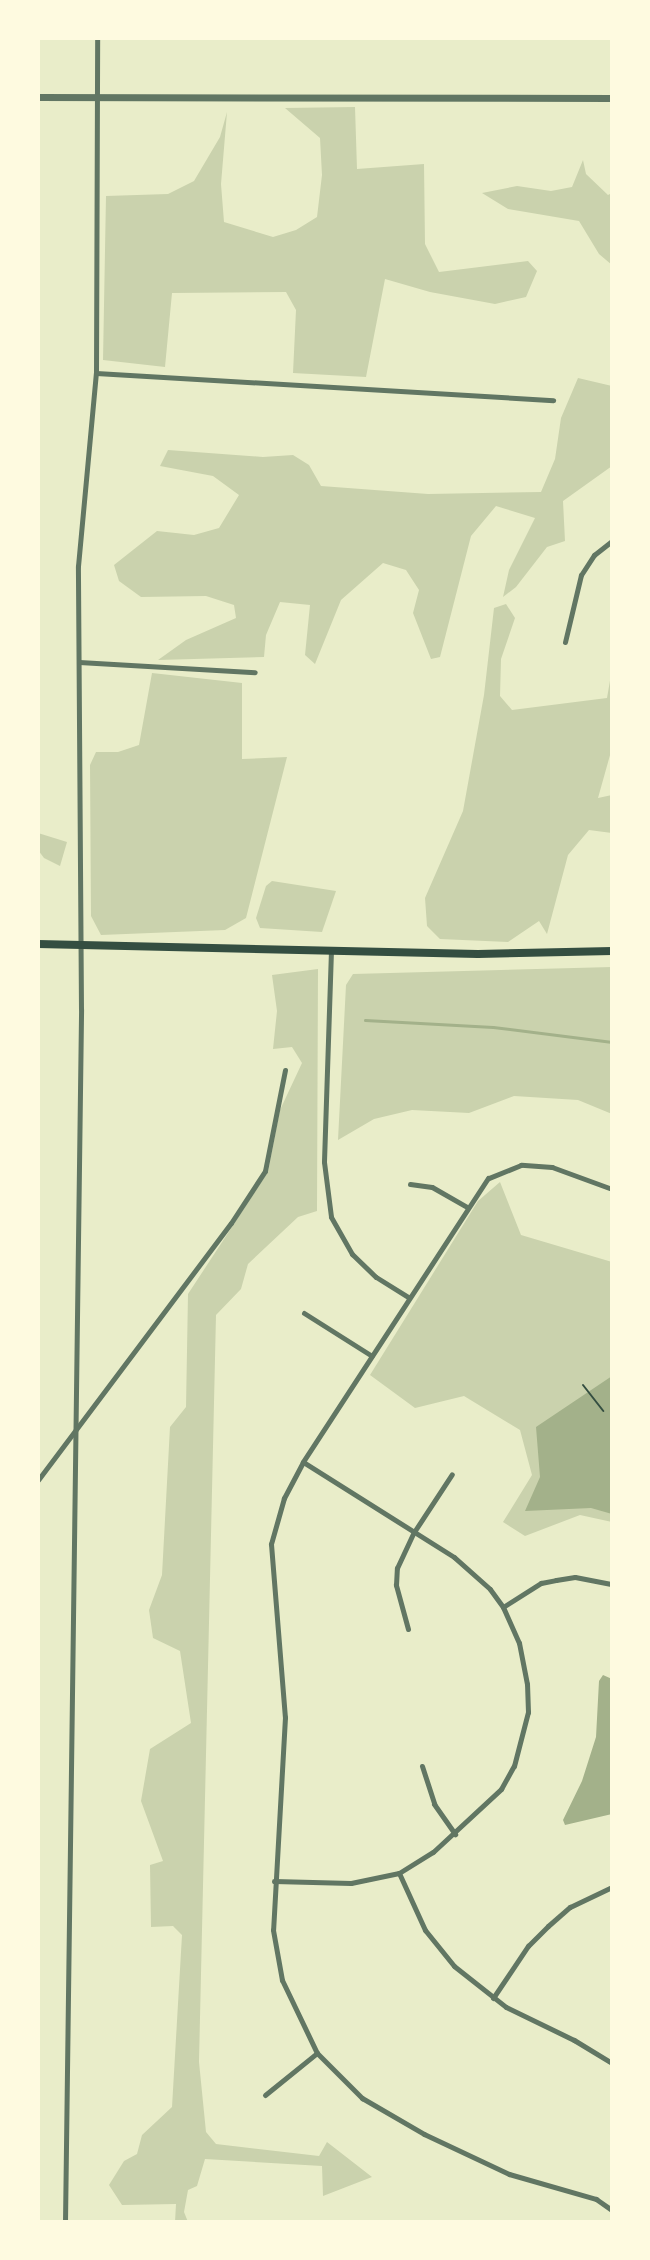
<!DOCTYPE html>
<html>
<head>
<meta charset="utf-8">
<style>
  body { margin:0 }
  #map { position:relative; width:650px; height:2260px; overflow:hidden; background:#e9edc9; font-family:Arial,sans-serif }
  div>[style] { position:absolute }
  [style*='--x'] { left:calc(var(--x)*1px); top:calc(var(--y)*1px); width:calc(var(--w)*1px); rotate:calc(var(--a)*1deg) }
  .green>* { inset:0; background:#cad2ad }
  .water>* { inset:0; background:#a3b18a }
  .stream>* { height:3px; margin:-1.5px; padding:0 1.5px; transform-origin:1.5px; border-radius:1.5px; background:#a3b18a }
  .path>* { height:2px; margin:-1px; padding:0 1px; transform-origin:1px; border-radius:1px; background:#344e41 }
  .minor>* { height:5px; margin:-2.5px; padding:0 2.5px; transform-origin:2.5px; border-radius:2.5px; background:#617663 }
  .tertiary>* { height:7px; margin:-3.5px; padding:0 3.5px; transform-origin:3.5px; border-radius:3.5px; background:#617663 }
  .secondary>* { height:8px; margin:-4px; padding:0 4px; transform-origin:4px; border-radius:4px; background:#344e41 }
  span { translate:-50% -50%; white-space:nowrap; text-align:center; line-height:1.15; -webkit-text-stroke:6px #fefae0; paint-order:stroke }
  .frame { position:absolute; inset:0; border:40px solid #fefae0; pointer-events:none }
</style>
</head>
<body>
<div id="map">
  <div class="green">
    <i style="clip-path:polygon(355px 107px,357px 169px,424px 164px,425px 244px,439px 272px,528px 261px,537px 271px,526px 297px,495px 304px,430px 292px,385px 279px,366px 377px,293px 373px,296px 310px,286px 292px,172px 293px,165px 367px,103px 360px,106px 196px,168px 194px,194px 181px,220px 137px,227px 112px,221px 184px,224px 222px,273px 237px,296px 230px,317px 217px,322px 175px,320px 138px,285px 108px)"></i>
    <i style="clip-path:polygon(583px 160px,586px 174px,608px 195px,612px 193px,612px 265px,599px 254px,579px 221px,508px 209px,482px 193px,517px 186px,551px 191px,572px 187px)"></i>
    <i style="clip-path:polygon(578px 378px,612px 386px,612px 466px,563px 501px,565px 541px,547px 547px,516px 587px,503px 597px,509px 570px,535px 518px,496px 506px,471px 536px,440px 657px,431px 659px,413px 613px,419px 590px,406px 570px,383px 563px,341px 600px,315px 664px,305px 655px,310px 605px,280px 602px,266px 635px,264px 657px,158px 660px,186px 640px,236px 618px,234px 605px,206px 596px,141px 597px,119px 581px,114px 565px,157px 531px,194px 535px,219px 528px,239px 495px,213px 476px,160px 466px,168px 450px,263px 457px,293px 455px,309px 465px,321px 486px,428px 494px,541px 492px,555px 459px,561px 418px)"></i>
    <i style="clip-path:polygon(506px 604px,515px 618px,501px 659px,500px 696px,512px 710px,607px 698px,612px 669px,612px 748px,598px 798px,612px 795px,612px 833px,589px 830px,568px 855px,547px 934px,539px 921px,508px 942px,440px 939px,427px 926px,425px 898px,463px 811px,484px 695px,494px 608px)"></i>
    <i style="clip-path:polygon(152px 673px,242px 683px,242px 759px,287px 757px,246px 918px,225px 930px,101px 935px,91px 916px,90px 765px,96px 752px,118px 752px,139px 745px)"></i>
    <i style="clip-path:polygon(38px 833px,67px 842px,60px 866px,44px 858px,38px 850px)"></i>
    <i style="clip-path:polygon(272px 881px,336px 891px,322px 932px,260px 928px,256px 918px,266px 886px)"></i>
    <i style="clip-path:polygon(612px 967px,612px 1114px,578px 1100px,514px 1096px,469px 1113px,412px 1110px,374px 1119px,338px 1140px,346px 985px,353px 974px)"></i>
    <i style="clip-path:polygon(318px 969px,317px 1211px,298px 1217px,248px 1264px,241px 1289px,216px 1315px,199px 2062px,206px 2132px,216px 2144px,319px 2156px,327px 2142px,372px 2177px,323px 2196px,322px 2166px,205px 2159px,197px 2186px,188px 2190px,184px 2212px,188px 2222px,175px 2222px,176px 2204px,122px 2205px,109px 2185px,124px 2161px,137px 2154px,142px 2135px,172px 2107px,182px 1935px,173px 1926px,151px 1927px,150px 1865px,163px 1861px,141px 1801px,150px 1749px,191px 1723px,180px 1651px,153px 1638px,149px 1610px,162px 1575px,170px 1427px,186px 1407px,188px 1294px,268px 1172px,280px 1110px,302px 1063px,292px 1047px,273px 1049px,277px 1011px,272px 975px)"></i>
    <i style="clip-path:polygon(500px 1182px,521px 1235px,612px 1262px,612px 1522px,580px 1515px,525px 1536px,503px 1522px,532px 1475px,520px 1430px,464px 1396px,415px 1408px,370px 1375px,478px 1201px)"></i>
  </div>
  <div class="water">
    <i style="clip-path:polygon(612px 1376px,612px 1514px,591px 1508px,525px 1511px,540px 1477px,536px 1427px)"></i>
    <i style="clip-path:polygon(603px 1675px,612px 1679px,612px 1814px,565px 1825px,563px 1820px,582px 1781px,596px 1737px,599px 1681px)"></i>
  </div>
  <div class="stream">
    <i style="--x:365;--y:1020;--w:128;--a:3.1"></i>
    <i style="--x:493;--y:1027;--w:120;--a:7.2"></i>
  </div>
  <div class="path">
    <i style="--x:583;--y:1385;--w:33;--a:52"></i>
  </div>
  <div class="minor">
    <i style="--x:96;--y:373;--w:458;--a:3.4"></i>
    <i style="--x:565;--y:642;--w:69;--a:-76.6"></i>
    <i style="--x:581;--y:575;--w:24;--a:-57"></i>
    <i style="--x:594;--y:555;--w:23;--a:-38"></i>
    <i style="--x:79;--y:662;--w:176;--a:3.3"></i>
    <i style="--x:331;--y:950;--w:212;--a:91.9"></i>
    <i style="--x:324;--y:1162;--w:55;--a:82.7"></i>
    <i style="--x:331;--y:1217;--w:43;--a:60.4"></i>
    <i style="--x:352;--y:1254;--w:33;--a:44"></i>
    <i style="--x:376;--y:1277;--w:39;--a:32"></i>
    <i style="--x:410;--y:1184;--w:22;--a:8"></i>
    <i style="--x:432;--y:1187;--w:40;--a:29.7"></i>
    <i style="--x:612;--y:1189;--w:64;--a:-159.9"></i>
    <i style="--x:552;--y:1167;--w:31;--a:-176"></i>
    <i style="--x:521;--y:1165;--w:35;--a:158"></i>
    <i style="--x:488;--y:1178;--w:339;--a:123.1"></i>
    <i style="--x:303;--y:1462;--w:41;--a:117.8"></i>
    <i style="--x:284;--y:1498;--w:48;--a:105.8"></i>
    <i style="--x:271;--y:1544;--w:174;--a:85.4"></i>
    <i style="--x:285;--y:1717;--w:213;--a:93.2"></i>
    <i style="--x:273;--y:1930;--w:51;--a:79.8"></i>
    <i style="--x:282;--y:1980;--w:81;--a:64.4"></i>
    <i style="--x:317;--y:2053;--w:64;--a:45"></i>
    <i style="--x:362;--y:2098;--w:72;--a:30.1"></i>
    <i style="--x:424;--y:2134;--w:94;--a:25.2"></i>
    <i style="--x:509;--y:2174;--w:91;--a:16"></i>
    <i style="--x:596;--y:2199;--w:19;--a:35"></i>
    <i style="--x:304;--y:1313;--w:80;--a:32.3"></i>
    <i style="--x:38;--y:1480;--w:321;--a:-53.1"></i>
    <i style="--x:231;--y:1223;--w:62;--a:-56.8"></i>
    <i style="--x:265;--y:1171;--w:103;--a:-78.8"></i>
    <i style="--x:503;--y:1607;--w:45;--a:-32.3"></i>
    <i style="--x:541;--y:1583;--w:15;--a:-11"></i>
    <i style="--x:556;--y:1580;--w:19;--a:-9"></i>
    <i style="--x:575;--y:1577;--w:38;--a:11"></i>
    <i style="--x:408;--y:1629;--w:46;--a:-105.3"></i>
    <i style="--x:396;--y:1585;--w:17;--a:-87"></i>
    <i style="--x:397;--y:1568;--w:40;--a:-65"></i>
    <i style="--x:414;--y:1532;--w:69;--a:-56.8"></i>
    <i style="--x:422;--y:1766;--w:40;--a:72"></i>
    <i style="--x:434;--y:1804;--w:37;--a:55"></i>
    <i style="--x:399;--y:1873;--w:63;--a:65.5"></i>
    <i style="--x:425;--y:1930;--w:46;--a:51.1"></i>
    <i style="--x:454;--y:1966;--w:66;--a:38.3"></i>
    <i style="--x:506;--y:2007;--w:76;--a:25.9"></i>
    <i style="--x:574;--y:2040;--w:44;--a:31.2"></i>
    <i style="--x:274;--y:1881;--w:77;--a:1.5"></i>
    <i style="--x:351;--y:1883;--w:49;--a:-11.8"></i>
    <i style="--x:399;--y:1873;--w:40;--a:-32"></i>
    <i style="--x:433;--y:1852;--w:93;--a:-42.8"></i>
    <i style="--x:501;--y:1789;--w:26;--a:-61"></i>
    <i style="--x:514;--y:1766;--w:56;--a:-75.5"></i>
    <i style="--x:528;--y:1712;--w:28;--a:-92"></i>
    <i style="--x:527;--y:1684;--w:42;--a:-101"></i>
    <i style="--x:519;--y:1643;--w:39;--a:-114"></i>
    <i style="--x:503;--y:1607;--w:22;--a:-126"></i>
    <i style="--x:490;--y:1589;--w:48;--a:-138.4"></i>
    <i style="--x:454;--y:1557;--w:178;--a:-147.8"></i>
    <i style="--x:493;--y:1998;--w:63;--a:-56.1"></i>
    <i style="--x:528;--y:1946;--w:28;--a:-45"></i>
    <i style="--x:548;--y:1926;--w:29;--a:-41"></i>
    <i style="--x:570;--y:1907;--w:47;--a:-25.5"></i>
    <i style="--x:265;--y:2095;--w:67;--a:-38.9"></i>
    <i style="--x:65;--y:2222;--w:1213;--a:-89.24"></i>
    <i style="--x:81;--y:1009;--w:443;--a:-90.4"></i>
    <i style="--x:78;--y:566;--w:194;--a:-84.7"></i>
    <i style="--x:96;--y:373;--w:335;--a:-89.8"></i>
  </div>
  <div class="tertiary">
    <i style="--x:38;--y:97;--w:574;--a:0.1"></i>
  </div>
  <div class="secondary">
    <i style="--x:38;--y:944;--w:440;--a:1.3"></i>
    <i style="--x:478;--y:954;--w:134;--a:-1.3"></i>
  </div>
  <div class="frame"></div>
</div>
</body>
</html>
